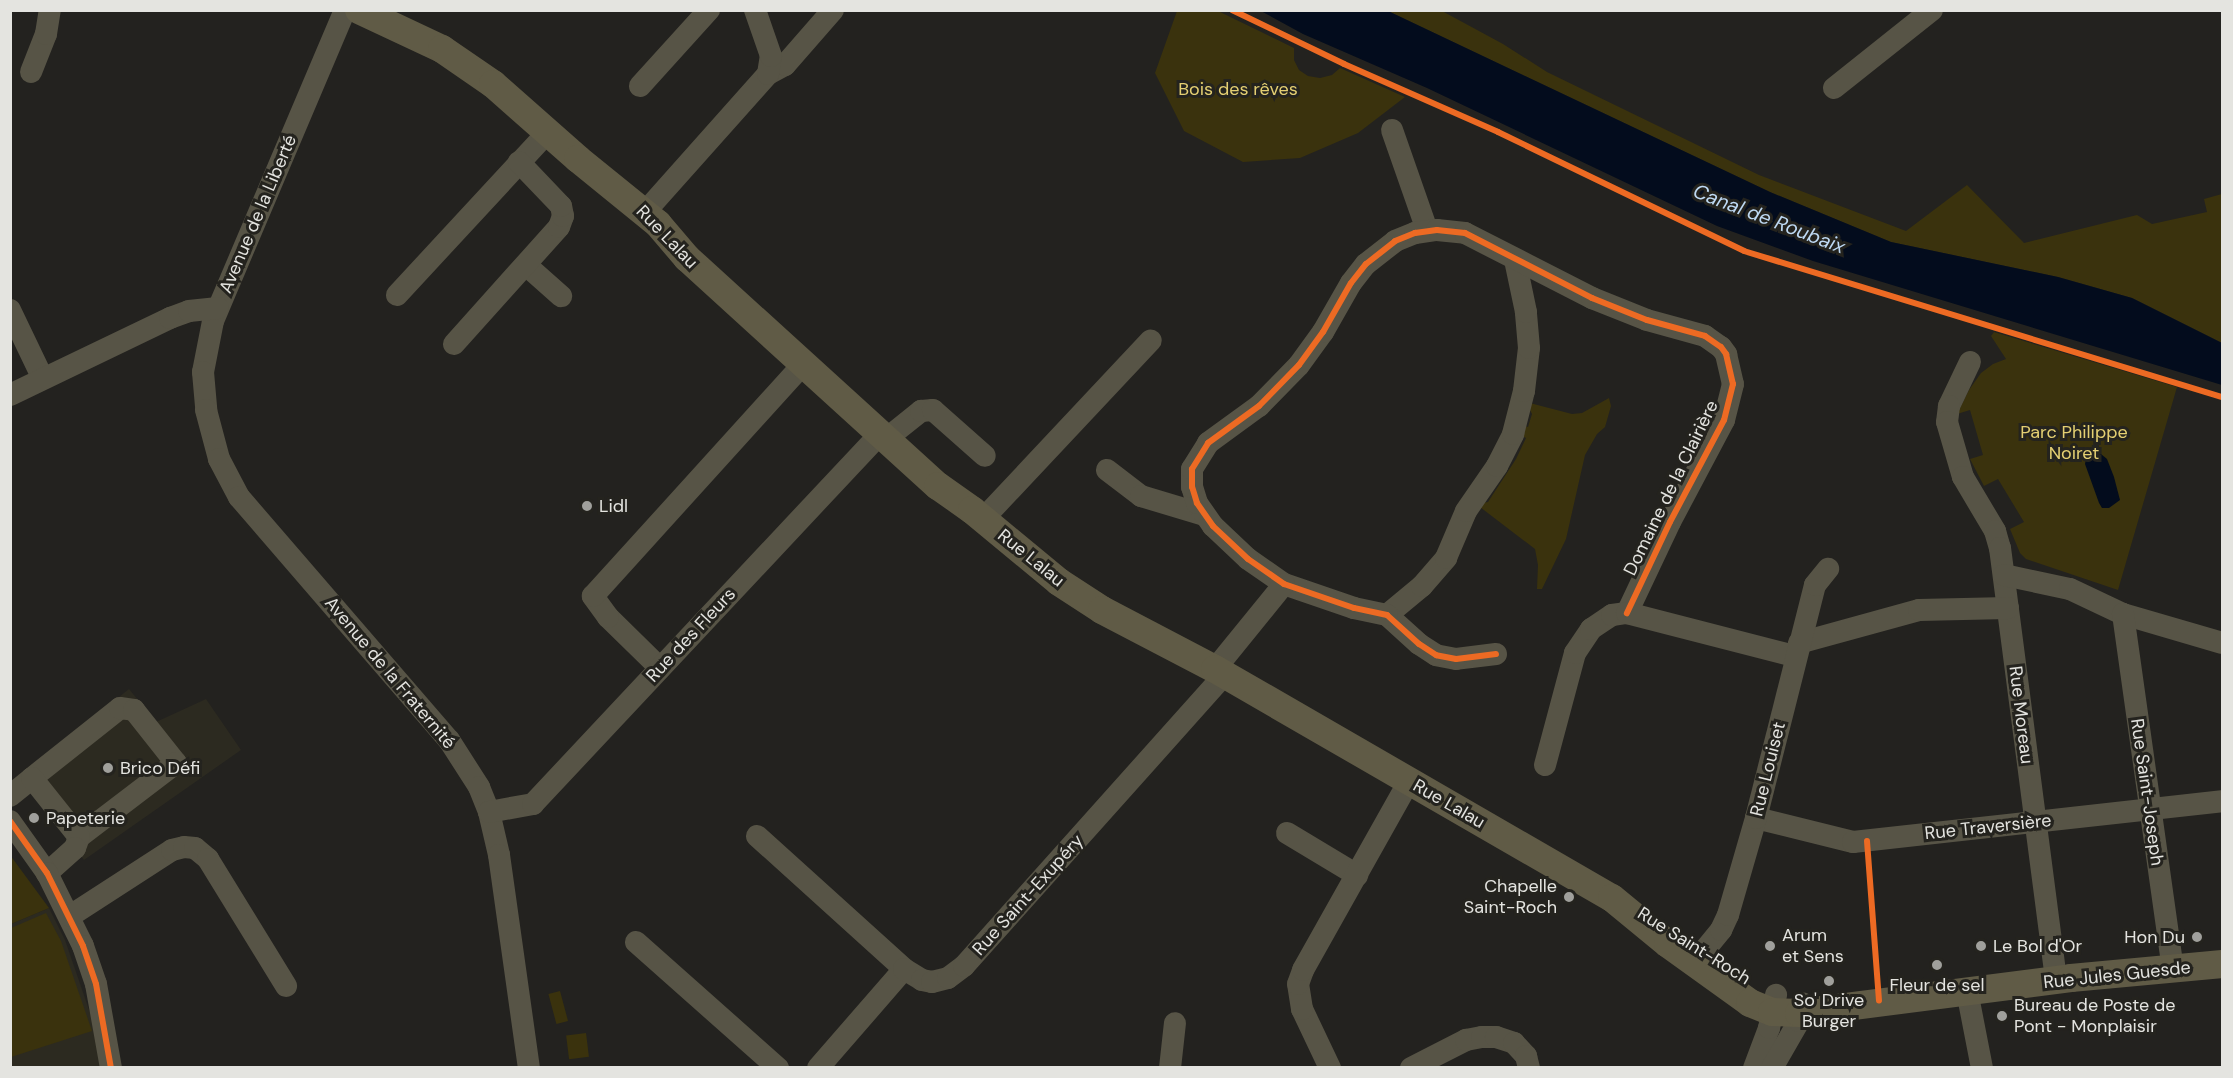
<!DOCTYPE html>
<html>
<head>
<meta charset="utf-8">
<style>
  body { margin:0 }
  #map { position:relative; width:2233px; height:1078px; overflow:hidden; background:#23221f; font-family:"DM Sans",sans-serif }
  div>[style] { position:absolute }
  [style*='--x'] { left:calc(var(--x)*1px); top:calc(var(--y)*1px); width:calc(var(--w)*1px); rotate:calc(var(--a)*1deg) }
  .built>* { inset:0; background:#2c2a20 }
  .green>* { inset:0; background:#3a320d; transform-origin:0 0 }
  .water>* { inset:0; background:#030c1d }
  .minor>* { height:22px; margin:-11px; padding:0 11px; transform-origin:11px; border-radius:11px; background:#575446 }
  .major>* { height:28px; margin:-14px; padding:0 14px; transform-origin:14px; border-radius:14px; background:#605b46 }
  .cycleway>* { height:6px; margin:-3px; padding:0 3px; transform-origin:3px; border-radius:3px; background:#ed6a23 }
  .dots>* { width:16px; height:16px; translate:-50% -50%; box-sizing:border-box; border:3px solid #24231e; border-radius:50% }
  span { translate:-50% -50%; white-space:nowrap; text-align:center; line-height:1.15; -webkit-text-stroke:6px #24231e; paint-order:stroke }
  .park-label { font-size:18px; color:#e4cf72 }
  .street-label { font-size:18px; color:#e4e4e0 }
  .poi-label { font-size:18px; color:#e4e4e0 }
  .left { translate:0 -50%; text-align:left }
  .right { translate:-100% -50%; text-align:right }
  .water-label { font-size:20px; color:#bed9f3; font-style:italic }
  .frame { position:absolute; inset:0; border:12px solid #e4e4e0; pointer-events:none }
</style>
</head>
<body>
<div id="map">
  <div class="built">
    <i style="clip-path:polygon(129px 689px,156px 722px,206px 699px,241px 750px,84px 860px,20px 776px)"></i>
    <i style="clip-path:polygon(49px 908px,65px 940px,97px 1033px,103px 1067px,11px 1068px,11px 924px)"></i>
  </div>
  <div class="green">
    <i style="clip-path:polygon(1177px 11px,1218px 11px,1294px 48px,1294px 60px,1299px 70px,1308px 76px,1320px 78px,1332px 75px,1340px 68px,1405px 97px,1358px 133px,1300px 158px,1243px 162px,1184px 131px,1155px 73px)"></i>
    <i style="clip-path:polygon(1388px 11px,1442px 11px,1503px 44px,1547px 72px,1759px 175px,1906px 231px,1967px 185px,2024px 243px,2137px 215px,2152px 224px,2207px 212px,2204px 199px,2222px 194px,2222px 343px,2132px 298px,2058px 277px,1891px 242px,1770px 192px)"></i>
    <i style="clip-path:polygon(1994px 332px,2177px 387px,2118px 590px,2026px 559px,2020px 553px,2010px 529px,2024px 522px,1998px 479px,1984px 486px,1970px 459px,1983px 455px,1970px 410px,1957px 414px,1969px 390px,1981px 373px,1993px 364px,2006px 359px,1991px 336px)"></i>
    <i style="clip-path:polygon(1609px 398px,1611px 406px,1605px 427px,1597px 434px,1585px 455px,1566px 539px,1542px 589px,1537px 589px,1538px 565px,1535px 549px,1476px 504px,1488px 502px,1516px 459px,1526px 438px,1516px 433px,1519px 424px,1528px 427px,1532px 414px,1526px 402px,1572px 414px,1582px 413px)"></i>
    <i style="clip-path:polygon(10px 855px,49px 908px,11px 924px,10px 924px)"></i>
    <i style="clip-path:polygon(46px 913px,61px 941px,92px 1031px,11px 1057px,11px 928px)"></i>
    <i style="left:560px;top:991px;width:31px;height:12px;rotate:75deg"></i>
    <i style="left:586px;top:1033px;width:24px;height:20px;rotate:83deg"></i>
  </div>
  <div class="water">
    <i style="clip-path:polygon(1261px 11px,1388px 11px,1770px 192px,1891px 242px,2058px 277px,2132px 298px,2222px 343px,2222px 385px,1813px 261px,1717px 226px,1427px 88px,1303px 34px)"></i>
    <i style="clip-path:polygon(2101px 454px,2107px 459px,2114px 477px,2120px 500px,2109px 508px,2102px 508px,2099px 503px,2085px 464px,2086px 459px)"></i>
  </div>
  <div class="minor">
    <i style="--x:345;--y:10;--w:338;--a:113"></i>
    <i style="--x:213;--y:321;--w:52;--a:101.1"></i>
    <i style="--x:203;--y:372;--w:38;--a:85"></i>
    <i style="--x:206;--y:410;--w:51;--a:75.1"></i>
    <i style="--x:219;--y:459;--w:43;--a:62.2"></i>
    <i style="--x:239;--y:497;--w:321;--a:49.2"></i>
    <i style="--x:449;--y:740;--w:56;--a:57.4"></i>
    <i style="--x:479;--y:787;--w:27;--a:68"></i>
    <i style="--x:489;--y:812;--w:44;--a:76.9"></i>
    <i style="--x:499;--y:855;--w:215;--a:82"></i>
    <i style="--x:31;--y:72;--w:41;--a:-68.5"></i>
    <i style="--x:46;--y:34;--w:24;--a:-81"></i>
    <i style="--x:768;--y:74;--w:19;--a:-28"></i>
    <i style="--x:785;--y:65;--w:73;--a:-48.9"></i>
    <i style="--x:640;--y:86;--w:103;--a:-47.8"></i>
    <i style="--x:1834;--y:88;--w:125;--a:-38.5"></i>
    <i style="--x:1392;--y:130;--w:106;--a:70.7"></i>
    <i style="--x:645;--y:212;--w:185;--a:-48.3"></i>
    <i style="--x:768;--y:74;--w:18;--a:-81"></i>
    <i style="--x:771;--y:56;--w:49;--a:-109.2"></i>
    <i style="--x:526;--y:265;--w:47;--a:41.5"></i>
    <i style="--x:397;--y:295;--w:222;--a:-47.2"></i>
    <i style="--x:10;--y:310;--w:76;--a:64.4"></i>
    <i style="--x:454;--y:344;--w:157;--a:-48.1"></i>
    <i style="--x:559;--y:227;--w:12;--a:-70"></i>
    <i style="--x:563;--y:216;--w:10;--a:-101"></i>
    <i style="--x:561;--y:206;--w:61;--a:-133.7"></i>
    <i style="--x:1970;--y:362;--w:49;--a:115.5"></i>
    <i style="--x:1949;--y:406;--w:16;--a:97"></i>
    <i style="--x:1947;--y:422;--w:57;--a:73.8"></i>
    <i style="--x:1963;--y:477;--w:63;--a:59.3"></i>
    <i style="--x:1995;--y:531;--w:18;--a:74"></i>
    <i style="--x:2000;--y:548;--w:437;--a:82.6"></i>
    <i style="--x:10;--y:395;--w:178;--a:-25.7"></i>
    <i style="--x:170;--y:318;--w:20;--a:-20"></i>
    <i style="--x:189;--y:311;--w:29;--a:-6"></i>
    <i style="--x:886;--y:439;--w:45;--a:-38.7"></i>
    <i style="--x:921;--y:411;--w:12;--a:-5"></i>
    <i style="--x:933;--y:410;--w:69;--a:41.5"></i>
    <i style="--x:1107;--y:470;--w:43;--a:37.4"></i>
    <i style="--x:1141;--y:496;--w:66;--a:16.8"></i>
    <i style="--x:983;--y:519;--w:245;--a:-46.8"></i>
    <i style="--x:2004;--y:575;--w:67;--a:12"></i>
    <i style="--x:2070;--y:589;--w:59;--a:25.3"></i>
    <i style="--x:2123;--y:614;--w:103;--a:16.3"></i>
    <i style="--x:2123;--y:614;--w:359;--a:82"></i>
    <i style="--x:1387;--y:615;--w:45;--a:-39.6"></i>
    <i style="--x:1422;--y:586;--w:37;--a:-49"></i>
    <i style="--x:1446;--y:558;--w:51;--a:-66.9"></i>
    <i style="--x:1466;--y:511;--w:55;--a:-55.4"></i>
    <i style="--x:1497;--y:466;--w:36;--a:-63"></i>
    <i style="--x:1513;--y:434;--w:44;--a:-75.7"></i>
    <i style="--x:1524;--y:391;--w:43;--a:-83.4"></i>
    <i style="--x:1529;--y:348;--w:36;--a:-95"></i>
    <i style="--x:1526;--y:312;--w:53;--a:-101.9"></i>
    <i style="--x:1799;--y:643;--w:124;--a:-15.4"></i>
    <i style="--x:1919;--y:610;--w:89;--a:-1.3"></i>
    <i style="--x:1496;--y:654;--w:40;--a:172.9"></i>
    <i style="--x:1456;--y:659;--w:20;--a:-169"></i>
    <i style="--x:1436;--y:655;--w:20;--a:-147"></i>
    <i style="--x:1419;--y:644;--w:43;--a:-137.8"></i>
    <i style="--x:1387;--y:615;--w:34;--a:-168"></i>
    <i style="--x:1354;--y:608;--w:74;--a:-161.1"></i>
    <i style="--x:1284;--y:584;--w:44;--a:-145.2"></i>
    <i style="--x:1248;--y:559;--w:48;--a:-136.7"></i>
    <i style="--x:1213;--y:526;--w:28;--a:-125"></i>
    <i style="--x:1197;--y:503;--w:17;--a:-107"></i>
    <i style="--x:1192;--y:487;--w:18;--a:-90"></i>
    <i style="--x:1192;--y:469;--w:31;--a:-58"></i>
    <i style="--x:1208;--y:443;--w:63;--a:-36"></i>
    <i style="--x:1259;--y:406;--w:57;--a:-45.7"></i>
    <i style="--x:1299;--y:365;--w:41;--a:-54"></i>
    <i style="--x:1323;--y:332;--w:56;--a:-60.3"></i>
    <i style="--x:1351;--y:283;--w:24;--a:-52"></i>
    <i style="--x:1366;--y:264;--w:37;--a:-38"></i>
    <i style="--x:1395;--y:241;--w:22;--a:-22"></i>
    <i style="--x:1415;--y:233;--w:22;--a:-8"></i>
    <i style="--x:1437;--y:230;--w:28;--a:6"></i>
    <i style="--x:1465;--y:233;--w:143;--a:27.1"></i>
    <i style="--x:1592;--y:298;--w:59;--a:21.8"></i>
    <i style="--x:1647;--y:320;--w:60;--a:15.4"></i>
    <i style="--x:1705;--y:336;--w:19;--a:35"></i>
    <i style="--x:1721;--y:347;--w:9;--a:54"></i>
    <i style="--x:1726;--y:354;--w:31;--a:77"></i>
    <i style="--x:1733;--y:384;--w:37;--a:104"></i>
    <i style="--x:1724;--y:420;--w:115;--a:117.9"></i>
    <i style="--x:1670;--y:522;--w:101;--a:115.3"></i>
    <i style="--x:660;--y:668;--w:73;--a:-135.6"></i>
    <i style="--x:608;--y:617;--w:26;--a:-126"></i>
    <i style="--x:593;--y:596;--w:313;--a:-47.8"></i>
    <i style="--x:1215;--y:669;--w:109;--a:-50.9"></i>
    <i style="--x:1545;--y:765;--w:116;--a:-75"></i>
    <i style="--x:1575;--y:653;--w:29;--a:-56"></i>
    <i style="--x:1591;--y:629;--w:25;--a:-34"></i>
    <i style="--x:1612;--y:615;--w:15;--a:-8"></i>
    <i style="--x:1627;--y:613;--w:173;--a:14.4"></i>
    <i style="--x:32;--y:778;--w:112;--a:-38.5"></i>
    <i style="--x:120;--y:708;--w:14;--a:8"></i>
    <i style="--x:134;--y:710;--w:68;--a:51.6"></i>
    <i style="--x:176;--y:763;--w:122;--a:142.7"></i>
    <i style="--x:10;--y:796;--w:28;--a:-39"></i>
    <i style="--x:32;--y:778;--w:75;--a:51.5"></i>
    <i style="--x:79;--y:837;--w:12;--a:110"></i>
    <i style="--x:75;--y:848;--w:38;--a:138"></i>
    <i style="--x:489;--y:812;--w:45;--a:-10.3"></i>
    <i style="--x:533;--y:804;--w:507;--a:-46.84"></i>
    <i style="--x:1756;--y:818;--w:100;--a:13.9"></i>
    <i style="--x:1853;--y:842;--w:371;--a:-6.3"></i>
    <i style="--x:10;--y:821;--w:64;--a:54.6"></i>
    <i style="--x:47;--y:873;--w:81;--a:63.7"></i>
    <i style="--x:83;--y:946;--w:40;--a:71.1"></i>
    <i style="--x:96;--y:984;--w:85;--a:79.9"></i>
    <i style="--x:1287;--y:833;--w:82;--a:31"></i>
    <i style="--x:757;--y:836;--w:198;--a:42.1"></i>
    <i style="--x:70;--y:916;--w:121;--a:-32.9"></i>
    <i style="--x:172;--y:850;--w:12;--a:-14"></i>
    <i style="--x:184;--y:847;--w:11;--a:5"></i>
    <i style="--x:195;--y:848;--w:17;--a:40"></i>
    <i style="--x:208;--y:859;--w:149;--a:58.4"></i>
    <i style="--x:636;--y:942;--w:190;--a:41.6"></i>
    <i style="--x:1694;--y:963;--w:43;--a:-50.7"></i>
    <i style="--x:1721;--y:930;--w:17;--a:-65"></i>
    <i style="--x:1728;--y:915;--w:101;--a:-73.9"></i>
    <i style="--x:1756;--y:818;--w:240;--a:-75.8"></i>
    <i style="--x:1815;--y:585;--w:21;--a:-51"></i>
    <i style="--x:1967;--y:991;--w:78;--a:79"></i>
    <i style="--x:818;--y:1068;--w:131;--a:-49"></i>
    <i style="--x:904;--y:969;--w:21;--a:31"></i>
    <i style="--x:922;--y:980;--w:10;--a:11"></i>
    <i style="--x:932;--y:982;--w:16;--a:-14"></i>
    <i style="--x:948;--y:978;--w:20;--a:-37"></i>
    <i style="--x:964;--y:966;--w:392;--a:-48.2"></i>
    <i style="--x:1170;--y:1068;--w:45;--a:-83.7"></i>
    <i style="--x:1330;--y:1068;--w:65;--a:-115.4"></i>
    <i style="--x:1302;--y:1009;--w:25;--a:-99"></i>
    <i style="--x:1298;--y:984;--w:15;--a:-70"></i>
    <i style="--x:1303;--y:970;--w:217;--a:-60.7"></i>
    <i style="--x:1411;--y:1068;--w:62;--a:-27"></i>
    <i style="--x:1466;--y:1040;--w:16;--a:-11"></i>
    <i style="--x:1482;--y:1037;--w:14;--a:0"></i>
    <i style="--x:1496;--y:1037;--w:19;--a:18"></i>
    <i style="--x:1514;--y:1043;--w:18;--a:47"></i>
    <i style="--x:1526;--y:1056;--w:12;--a:76"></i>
    <i style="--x:1754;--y:1068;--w:43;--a:-69.4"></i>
    <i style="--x:1769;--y:1028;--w:34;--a:-78"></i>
    <i style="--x:1772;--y:1068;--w:54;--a:-60.1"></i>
    <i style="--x:1799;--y:1021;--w:18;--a:-77"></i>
  </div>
  <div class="major">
    <i style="--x:359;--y:10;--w:92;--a:25.2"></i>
    <i style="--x:442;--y:49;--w:62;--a:34.5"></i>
    <i style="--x:493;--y:84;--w:113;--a:41.4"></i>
    <i style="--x:578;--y:159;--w:103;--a:39.1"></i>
    <i style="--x:658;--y:224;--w:45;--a:49.5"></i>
    <i style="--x:687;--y:258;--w:339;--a:42.3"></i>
    <i style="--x:938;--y:486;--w:42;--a:35.2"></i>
    <i style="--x:972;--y:510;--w:113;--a:39.6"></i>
    <i style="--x:1059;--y:582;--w:51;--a:33.1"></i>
    <i style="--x:1102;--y:610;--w:127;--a:27.6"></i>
    <i style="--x:1215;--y:669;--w:458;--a:30"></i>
    <i style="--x:1612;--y:898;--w:72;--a:39.4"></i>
    <i style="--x:1668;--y:944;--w:101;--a:35.7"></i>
    <i style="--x:1750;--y:1003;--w:24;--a:22"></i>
    <i style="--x:1772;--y:1012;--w:27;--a:2"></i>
    <i style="--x:1799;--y:1013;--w:274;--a:-7.3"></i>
    <i style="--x:2071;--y:978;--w:152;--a:-5.3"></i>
  </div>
  <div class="cycleway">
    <i style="--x:1232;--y:10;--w:124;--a:25.7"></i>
    <i style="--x:1344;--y:64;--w:168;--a:23.8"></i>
    <i style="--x:1498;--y:132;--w:273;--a:25.8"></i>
    <i style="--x:1744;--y:251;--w:500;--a:17"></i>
    <i style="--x:1496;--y:654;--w:40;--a:172.9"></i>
    <i style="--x:1456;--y:659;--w:20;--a:-169"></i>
    <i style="--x:1436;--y:655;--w:20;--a:-147"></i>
    <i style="--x:1419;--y:644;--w:43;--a:-137.8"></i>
    <i style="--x:1387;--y:615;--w:34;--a:-168"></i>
    <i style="--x:1354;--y:608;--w:74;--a:-161.1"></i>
    <i style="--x:1284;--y:584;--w:44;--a:-145.2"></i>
    <i style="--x:1248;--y:559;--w:48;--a:-136.7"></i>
    <i style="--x:1213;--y:526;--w:28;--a:-125"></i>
    <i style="--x:1197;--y:503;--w:17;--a:-107"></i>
    <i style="--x:1192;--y:487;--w:18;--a:-90"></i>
    <i style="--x:1192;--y:469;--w:31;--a:-58"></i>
    <i style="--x:1208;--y:443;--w:63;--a:-36"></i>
    <i style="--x:1259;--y:406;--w:57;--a:-45.7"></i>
    <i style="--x:1299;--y:365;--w:41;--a:-54"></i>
    <i style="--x:1323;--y:332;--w:56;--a:-60.3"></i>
    <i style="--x:1351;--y:283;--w:24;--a:-52"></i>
    <i style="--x:1366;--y:264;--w:37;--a:-38"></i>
    <i style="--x:1395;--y:241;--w:22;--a:-22"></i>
    <i style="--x:1415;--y:233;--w:22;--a:-8"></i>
    <i style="--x:1437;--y:230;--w:28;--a:6"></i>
    <i style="--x:1465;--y:233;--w:143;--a:27.1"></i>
    <i style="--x:1592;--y:298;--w:59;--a:21.8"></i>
    <i style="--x:1647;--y:320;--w:60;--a:15.4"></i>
    <i style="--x:1705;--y:336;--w:19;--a:35"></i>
    <i style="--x:1721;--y:347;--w:9;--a:54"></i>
    <i style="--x:1726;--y:354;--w:31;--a:77"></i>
    <i style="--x:1733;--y:384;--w:37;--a:104"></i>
    <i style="--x:1724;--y:420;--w:115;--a:117.9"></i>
    <i style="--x:1670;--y:522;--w:101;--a:115.3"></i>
    <i style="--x:10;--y:821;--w:64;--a:54.6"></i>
    <i style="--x:47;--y:873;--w:81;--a:63.7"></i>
    <i style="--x:83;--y:946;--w:40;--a:71.1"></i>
    <i style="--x:96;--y:984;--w:85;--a:79.9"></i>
    <i style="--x:1867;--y:841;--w:160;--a:85.7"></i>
  </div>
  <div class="dots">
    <i style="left:587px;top:506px;background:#a0a09c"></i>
    <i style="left:108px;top:768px;background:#a0a09c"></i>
    <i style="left:34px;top:818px;background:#a0a09c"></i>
    <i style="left:1569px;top:897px;background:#a0a09c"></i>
    <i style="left:2197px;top:937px;background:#a0a09c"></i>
    <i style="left:1770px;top:946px;background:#a0a09c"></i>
    <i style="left:1981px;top:946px;background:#a0a09c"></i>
    <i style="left:1937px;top:965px;background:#a0a09c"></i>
    <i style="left:1829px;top:981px;background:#a0a09c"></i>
    <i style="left:2002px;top:1016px;background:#a0a09c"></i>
  </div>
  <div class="park-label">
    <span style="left:1238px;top:89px">Bois des rêves</span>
    <span style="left:2074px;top:443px">Parc Philippe<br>Noiret</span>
  </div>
  <div class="street-label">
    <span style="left:258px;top:214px;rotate:-67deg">Avenue de la Liberté</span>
    <span style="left:667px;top:237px;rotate:46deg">Rue Lalau</span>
    <span style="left:1671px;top:488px;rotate:-64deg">Domaine de la Clairière</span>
    <span style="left:1031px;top:558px;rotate:39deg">Rue Lalau</span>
    <span style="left:691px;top:635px;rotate:-47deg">Rue des Fleurs</span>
    <span style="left:390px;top:673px;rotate:50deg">Avenue de la Fraternité</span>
    <span style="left:2021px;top:715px;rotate:83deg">Rue Moreau</span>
    <span style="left:1768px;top:769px;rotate:-76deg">Rue Louiset</span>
    <span style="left:2147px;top:792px;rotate:82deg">Rue Saint-Joseph</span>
    <span style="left:1449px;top:804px;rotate:30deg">Rue Lalau</span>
    <span style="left:1988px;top:827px;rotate:-6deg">Rue Traversière</span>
    <span style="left:1028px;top:895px;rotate:-48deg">Rue Saint-Exupéry</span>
    <span style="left:1694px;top:946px;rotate:32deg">Rue Saint-Roch</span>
    <span style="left:2117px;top:975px;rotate:-6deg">Rue Jules Guesde</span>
  </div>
  <div class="poi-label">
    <span class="left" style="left:599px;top:506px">Lidl</span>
    <span class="left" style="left:120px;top:768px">Brico Défi</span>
    <span class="left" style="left:46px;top:818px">Papeterie</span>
    <span class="right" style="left:1557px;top:897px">Chapelle<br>Saint-Roch</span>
    <span class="left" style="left:1782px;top:946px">Arum<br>et Sens</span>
    <span class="right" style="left:2185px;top:937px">Hon Du</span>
    <span class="left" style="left:1993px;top:946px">Le Bol d'Or</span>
    <span style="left:1937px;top:985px">Fleur de sel</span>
    <span style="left:1829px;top:1011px">So' Drive<br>Burger</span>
    <span class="left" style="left:2014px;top:1016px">Bureau de Poste de<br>Pont - Monplaisir</span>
  </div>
  <div class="water-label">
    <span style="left:1769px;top:219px;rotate:21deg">Canal de Roubaix</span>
  </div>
  <div class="frame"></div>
</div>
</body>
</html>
